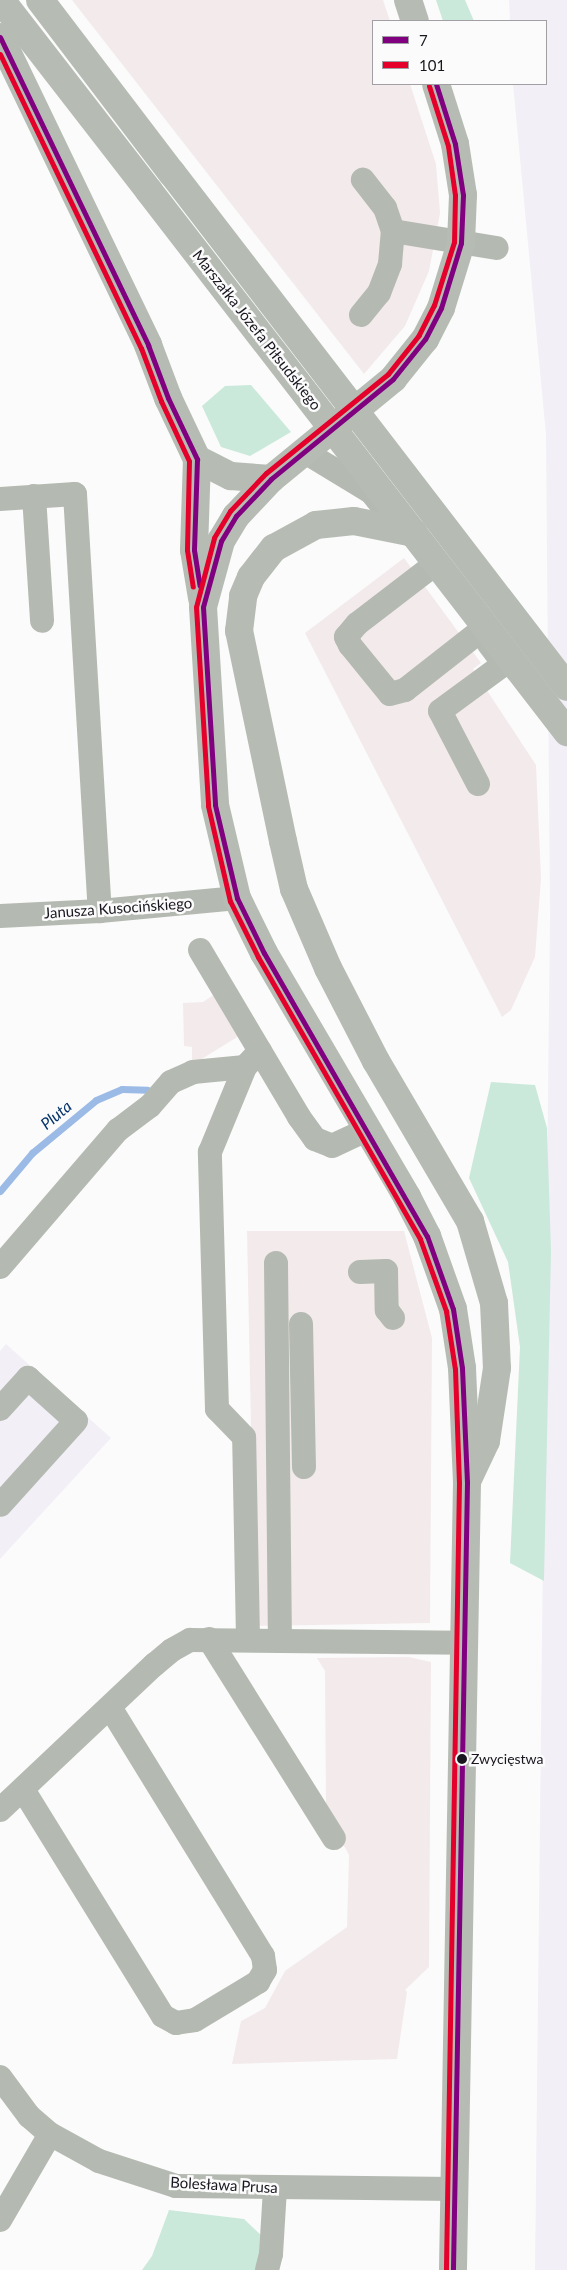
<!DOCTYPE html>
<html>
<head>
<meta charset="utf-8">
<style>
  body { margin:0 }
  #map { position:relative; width:567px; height:2270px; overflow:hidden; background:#fbfbfb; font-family:Lato,sans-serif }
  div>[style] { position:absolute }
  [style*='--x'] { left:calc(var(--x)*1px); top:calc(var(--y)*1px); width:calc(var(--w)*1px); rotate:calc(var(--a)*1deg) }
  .commercial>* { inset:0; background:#f3eaec }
  .built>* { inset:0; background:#f2eff7 }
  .green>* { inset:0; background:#cae9da }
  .stream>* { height:7px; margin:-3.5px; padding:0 3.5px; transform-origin:3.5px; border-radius:3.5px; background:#9bbbe6 }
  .minor>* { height:24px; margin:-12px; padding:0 12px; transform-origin:12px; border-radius:12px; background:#b4bab1 }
  .major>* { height:28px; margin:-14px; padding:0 14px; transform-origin:14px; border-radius:14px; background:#b6bcb4 }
  .major-bridge>* { height:28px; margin:-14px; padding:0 14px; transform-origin:14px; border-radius:14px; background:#b6bcb4 }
  .bus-1>* { height:5px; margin:-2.5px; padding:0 2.5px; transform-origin:2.5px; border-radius:2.5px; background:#800080 }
  .bus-2>* { height:5px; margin:-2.5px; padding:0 2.5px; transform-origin:2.5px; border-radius:2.5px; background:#e4002b }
  .dots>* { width:14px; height:14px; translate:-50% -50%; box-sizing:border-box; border:2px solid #fbfbfb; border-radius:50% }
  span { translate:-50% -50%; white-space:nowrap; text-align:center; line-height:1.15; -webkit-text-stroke:5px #fbfbfb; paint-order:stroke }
  .bus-label { font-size:14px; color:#19161f }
  .left { translate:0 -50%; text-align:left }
  .street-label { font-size:15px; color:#19161f }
  .water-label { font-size:16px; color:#05336a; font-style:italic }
  .legend { position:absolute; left:372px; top:20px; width:175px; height:65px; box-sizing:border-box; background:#fbfbfb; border:1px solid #a19fa3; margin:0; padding:6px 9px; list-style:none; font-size:15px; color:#19161f }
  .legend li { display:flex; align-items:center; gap:10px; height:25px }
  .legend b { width:25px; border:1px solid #a19fa3 }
</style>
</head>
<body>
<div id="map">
  <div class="commercial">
    <i style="clip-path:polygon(72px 0,383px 0,390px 21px,373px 21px,373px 84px,410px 84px,436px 164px,440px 213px,429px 271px,405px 326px,364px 374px)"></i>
    <i style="clip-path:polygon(404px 558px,481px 663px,473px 669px,536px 765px,541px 878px,535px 957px,511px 1010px,502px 1017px,305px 633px)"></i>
    <i style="clip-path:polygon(218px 992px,247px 1031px,192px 1065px,192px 1047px,184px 1046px,183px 1003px,203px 1002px)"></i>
    <i style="clip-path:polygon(247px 1231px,404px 1231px,432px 1338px,430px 1623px,255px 1626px)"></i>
    <i style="clip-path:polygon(409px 1657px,431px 1662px,429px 1967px,405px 1990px,407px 1992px,397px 2059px,232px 2064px,241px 2021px,265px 2008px,285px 1971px,347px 1927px,349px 1855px,326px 1813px,325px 1671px,317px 1658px)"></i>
  </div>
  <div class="built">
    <i style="clip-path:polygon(509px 0,567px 0,567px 2270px,535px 2270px,550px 915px,546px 435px,513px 84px,546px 84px,546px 21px,510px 21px)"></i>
    <i style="clip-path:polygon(6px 1344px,111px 1438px,0 1559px,0 1351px)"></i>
  </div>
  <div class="green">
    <i style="clip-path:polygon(436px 0,465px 0,474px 21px,443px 21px)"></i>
    <i style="clip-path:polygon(251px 385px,291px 432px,250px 456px,221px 447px,202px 406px,225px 386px)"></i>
    <i style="clip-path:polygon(491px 1082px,535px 1085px,547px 1128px,551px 1251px,544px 1581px,510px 1563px,520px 1347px,508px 1262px,469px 1178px)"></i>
    <i style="clip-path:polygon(169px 2210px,244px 2219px,264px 2238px,257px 2270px,142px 2270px,152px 2256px)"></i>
  </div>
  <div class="stream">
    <i style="--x:0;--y:1191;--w:50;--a:-49.9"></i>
    <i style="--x:32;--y:1153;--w:83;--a:-39.6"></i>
    <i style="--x:96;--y:1100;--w:28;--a:-23"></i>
    <i style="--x:122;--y:1089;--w:25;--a:2"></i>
  </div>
  <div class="minor">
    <i style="--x:393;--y:231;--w:105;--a:9.3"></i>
    <i style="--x:361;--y:315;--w:28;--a:-51"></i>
    <i style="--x:379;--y:293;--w:31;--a:-69"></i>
    <i style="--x:390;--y:264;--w:33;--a:-85"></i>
    <i style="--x:393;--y:231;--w:24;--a:-109"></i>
    <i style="--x:385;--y:208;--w:36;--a:-128"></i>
    <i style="--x:305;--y:452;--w:77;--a:31.2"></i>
    <i style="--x:371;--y:492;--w:14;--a:51"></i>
    <i style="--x:34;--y:496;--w:125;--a:86.3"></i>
    <i style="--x:0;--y:499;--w:75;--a:-3.8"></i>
    <i style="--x:75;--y:494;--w:418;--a:86.6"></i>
    <i style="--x:430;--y:568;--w:92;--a:142.5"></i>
    <i style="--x:357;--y:624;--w:17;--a:130"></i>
    <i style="--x:346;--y:637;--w:9;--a:63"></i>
    <i style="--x:350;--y:645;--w:63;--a:50.8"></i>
    <i style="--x:390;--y:694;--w:16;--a:-15"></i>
    <i style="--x:405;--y:690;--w:94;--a:-38.1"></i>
    <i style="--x:478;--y:784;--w:82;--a:-117.5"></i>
    <i style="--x:440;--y:711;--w:79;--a:-36.3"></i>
    <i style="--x:504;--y:664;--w:26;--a:-127"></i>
    <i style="--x:0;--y:916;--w:100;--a:-2.9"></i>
    <i style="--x:100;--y:911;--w:138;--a:-5.4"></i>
    <i style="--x:200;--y:950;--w:194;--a:59.3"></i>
    <i style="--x:299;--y:1117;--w:27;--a:54"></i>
    <i style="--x:315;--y:1139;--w:18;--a:22"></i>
    <i style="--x:332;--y:1146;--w:40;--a:-25"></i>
    <i style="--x:276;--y:1263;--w:377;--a:89.4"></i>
    <i style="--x:0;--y:1267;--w:181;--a:-49.3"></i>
    <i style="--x:118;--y:1130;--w:40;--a:-37"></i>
    <i style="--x:150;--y:1106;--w:32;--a:-49"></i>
    <i style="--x:171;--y:1082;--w:24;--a:-24"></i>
    <i style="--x:193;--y:1072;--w:52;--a:-5.5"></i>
    <i style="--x:360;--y:1272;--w:26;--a:-2"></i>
    <i style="--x:386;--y:1271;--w:39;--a:89"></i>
    <i style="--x:387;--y:1310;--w:10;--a:53"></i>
    <i style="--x:301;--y:1324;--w:143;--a:88.8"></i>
    <i style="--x:0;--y:1409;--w:42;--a:-47.9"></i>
    <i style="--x:28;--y:1378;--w:64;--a:41.9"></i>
    <i style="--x:76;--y:1421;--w:113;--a:132.1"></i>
    <i style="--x:209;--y:1639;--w:235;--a:57.9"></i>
    <i style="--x:248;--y:1639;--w:202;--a:-91.1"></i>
    <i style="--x:244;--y:1437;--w:39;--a:-134"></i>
    <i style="--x:217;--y:1409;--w:257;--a:-91.6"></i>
    <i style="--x:210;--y:1152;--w:92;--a:-67.6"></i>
    <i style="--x:245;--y:1067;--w:22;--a:-47"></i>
    <i style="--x:24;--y:1791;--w:264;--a:58.3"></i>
    <i style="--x:163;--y:2016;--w:15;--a:28"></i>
    <i style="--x:176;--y:2023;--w:19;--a:-9"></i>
    <i style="--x:195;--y:2020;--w:74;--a:-31.1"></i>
    <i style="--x:258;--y:1982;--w:14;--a:-60"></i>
    <i style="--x:265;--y:1970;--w:14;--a:-98"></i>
    <i style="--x:263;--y:1956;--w:292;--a:-121.6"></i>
    <i style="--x:0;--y:1810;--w:212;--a:-43.3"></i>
    <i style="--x:154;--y:1665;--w:23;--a:-40"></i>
    <i style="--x:172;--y:1650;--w:21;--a:-29"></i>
    <i style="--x:190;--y:1640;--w:273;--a:0.6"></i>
    <i style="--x:0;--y:2077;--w:49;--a:53.4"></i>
    <i style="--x:29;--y:2116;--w:28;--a:41"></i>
    <i style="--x:50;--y:2134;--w:56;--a:28.9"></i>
    <i style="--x:99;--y:2161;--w:81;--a:18"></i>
    <i style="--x:176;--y:2186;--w:279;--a:0.6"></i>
    <i style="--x:0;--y:2220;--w:99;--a:-59.8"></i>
    <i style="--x:267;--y:2270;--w:16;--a:-76"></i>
    <i style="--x:271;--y:2254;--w:66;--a:-86.5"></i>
  </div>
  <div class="major">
    <i style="--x:1;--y:0;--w:242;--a:52.2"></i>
    <i style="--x:40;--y:0;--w:218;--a:52.7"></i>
    <i style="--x:408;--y:0;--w:22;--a:72"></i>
    <i style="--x:0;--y:37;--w:342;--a:64.3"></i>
    <i style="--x:148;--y:345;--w:57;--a:69.3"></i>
    <i style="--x:168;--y:398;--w:68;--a:64.6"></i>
    <i style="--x:197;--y:459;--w:91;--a:91.9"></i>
    <i style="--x:194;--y:550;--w:49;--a:80.5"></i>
    <i style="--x:436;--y:84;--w:63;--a:72.4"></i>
    <i style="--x:455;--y:144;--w:52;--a:81.1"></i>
    <i style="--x:463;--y:195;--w:48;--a:92.4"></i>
    <i style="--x:461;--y:243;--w:68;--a:107.1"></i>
    <i style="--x:441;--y:308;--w:35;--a:117"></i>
    <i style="--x:425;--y:339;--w:51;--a:128.7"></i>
    <i style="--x:393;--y:379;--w:158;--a:140.7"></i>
    <i style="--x:271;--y:479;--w:51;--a:133.4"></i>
    <i style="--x:236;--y:516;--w:29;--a:121"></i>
    <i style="--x:221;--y:541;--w:68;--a:105.3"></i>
    <i style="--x:203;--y:607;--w:198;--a:86.5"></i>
    <i style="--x:215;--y:805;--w:96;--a:76.7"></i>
    <i style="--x:237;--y:898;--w:61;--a:63.9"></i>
    <i style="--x:264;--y:953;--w:283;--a:59.6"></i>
    <i style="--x:407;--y:1197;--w:44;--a:62.9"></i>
    <i style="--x:427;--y:1236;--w:77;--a:70.4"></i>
    <i style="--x:453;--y:1309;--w:60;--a:81.3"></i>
    <i style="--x:462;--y:1368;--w:114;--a:87.5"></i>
    <i style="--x:467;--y:1482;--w:788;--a:91.02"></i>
    <i style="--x:197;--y:459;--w:38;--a:27"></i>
    <i style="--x:231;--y:476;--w:40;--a:4.3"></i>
    <i style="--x:283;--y:841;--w:49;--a:77.1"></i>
    <i style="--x:294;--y:889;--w:86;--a:66.7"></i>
    <i style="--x:328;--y:968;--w:105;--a:62.7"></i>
    <i style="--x:376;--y:1061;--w:186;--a:59.6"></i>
    <i style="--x:470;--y:1221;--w:85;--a:73.7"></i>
    <i style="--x:494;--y:1303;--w:65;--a:87.4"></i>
    <i style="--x:497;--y:1368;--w:74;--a:98.6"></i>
    <i style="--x:486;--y:1441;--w:42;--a:115.3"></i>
  </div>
  <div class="major-bridge">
    <i style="--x:172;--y:173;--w:648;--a:52.46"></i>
    <i style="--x:149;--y:191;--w:684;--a:52.31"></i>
    <i style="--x:283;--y:841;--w:215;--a:-101.8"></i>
    <i style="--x:239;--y:631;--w:35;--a:-83"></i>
    <i style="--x:243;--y:596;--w:21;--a:-67"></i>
    <i style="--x:251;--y:577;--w:37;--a:-52"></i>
    <i style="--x:274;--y:548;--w:48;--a:-28.7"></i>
    <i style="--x:316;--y:525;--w:38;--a:-6"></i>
    <i style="--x:354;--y:521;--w:61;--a:11.3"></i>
  </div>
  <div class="bus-1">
    <i style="--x:0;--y:37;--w:342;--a:64.3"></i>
    <i style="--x:148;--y:345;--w:57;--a:69.3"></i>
    <i style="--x:168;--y:398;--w:68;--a:64.6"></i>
    <i style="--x:197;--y:459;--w:91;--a:91.9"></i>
    <i style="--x:194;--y:550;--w:36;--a:81"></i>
    <i style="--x:436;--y:84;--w:63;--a:72.4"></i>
    <i style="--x:455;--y:144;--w:52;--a:81.1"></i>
    <i style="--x:463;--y:195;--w:48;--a:92.4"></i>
    <i style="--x:461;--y:243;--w:68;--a:107.1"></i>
    <i style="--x:441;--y:308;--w:35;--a:117"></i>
    <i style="--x:425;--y:339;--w:51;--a:128.7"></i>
    <i style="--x:393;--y:379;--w:158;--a:140.7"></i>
    <i style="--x:271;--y:479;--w:51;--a:133.4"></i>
    <i style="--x:236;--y:516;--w:29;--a:121"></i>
    <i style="--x:221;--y:541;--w:68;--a:105.3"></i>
    <i style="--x:203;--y:607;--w:198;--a:86.5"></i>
    <i style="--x:215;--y:805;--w:96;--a:76.7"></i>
    <i style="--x:237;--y:898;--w:61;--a:63.9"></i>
    <i style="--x:264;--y:953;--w:327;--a:60.1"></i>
    <i style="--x:427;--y:1236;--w:77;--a:70.4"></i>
    <i style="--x:453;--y:1309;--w:60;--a:81.3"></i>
    <i style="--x:462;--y:1368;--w:114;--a:87.5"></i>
    <i style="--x:467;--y:1482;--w:788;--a:91.02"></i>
  </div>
  <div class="bus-2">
    <i style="--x:0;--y:54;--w:326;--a:64.4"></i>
    <i style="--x:141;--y:348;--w:57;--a:69.3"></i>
    <i style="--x:161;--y:401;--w:66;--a:65"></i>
    <i style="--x:189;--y:461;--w:89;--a:91.3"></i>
    <i style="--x:187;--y:550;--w:37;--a:81"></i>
    <i style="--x:429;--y:86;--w:63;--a:72.4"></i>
    <i style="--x:448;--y:146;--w:49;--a:81.9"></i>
    <i style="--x:455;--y:195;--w:47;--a:91.2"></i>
    <i style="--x:454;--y:242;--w:66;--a:107.6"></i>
    <i style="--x:434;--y:305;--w:34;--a:117"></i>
    <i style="--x:419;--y:335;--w:50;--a:128.5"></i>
    <i style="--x:388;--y:374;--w:157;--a:140.9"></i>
    <i style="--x:266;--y:473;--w:52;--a:133.5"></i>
    <i style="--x:230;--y:511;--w:31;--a:121"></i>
    <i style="--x:214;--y:538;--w:71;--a:104.6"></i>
    <i style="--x:196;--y:607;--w:199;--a:86.5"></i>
    <i style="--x:208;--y:806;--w:98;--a:77"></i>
    <i style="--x:230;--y:901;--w:63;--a:63.4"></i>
    <i style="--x:258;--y:957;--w:325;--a:60.1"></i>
    <i style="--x:420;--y:1239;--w:77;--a:70.1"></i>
    <i style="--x:446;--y:1311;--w:59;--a:81.2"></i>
    <i style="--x:455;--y:1369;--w:113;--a:88"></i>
    <i style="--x:459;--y:1482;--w:788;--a:90.95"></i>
  </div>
  <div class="dots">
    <i style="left:462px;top:1759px;background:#19161f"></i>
  </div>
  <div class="bus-label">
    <span class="left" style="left:471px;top:1759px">Zwycięstwa</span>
  </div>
  <div class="street-label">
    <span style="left:257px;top:330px;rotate:52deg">Marszałka Józefa Piłsudskiego</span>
    <span style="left:118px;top:908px;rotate:-4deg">Janusza Kusocińskiego</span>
    <span style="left:224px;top:2185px;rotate:3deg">Bolesława Prusa</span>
  </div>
  <div class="water-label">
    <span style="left:56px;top:1115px;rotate:-40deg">Pluta</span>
  </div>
  <ul class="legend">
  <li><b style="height:6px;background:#800080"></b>7</li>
  <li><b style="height:6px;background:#e4002b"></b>101</li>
  </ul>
</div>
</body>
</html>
